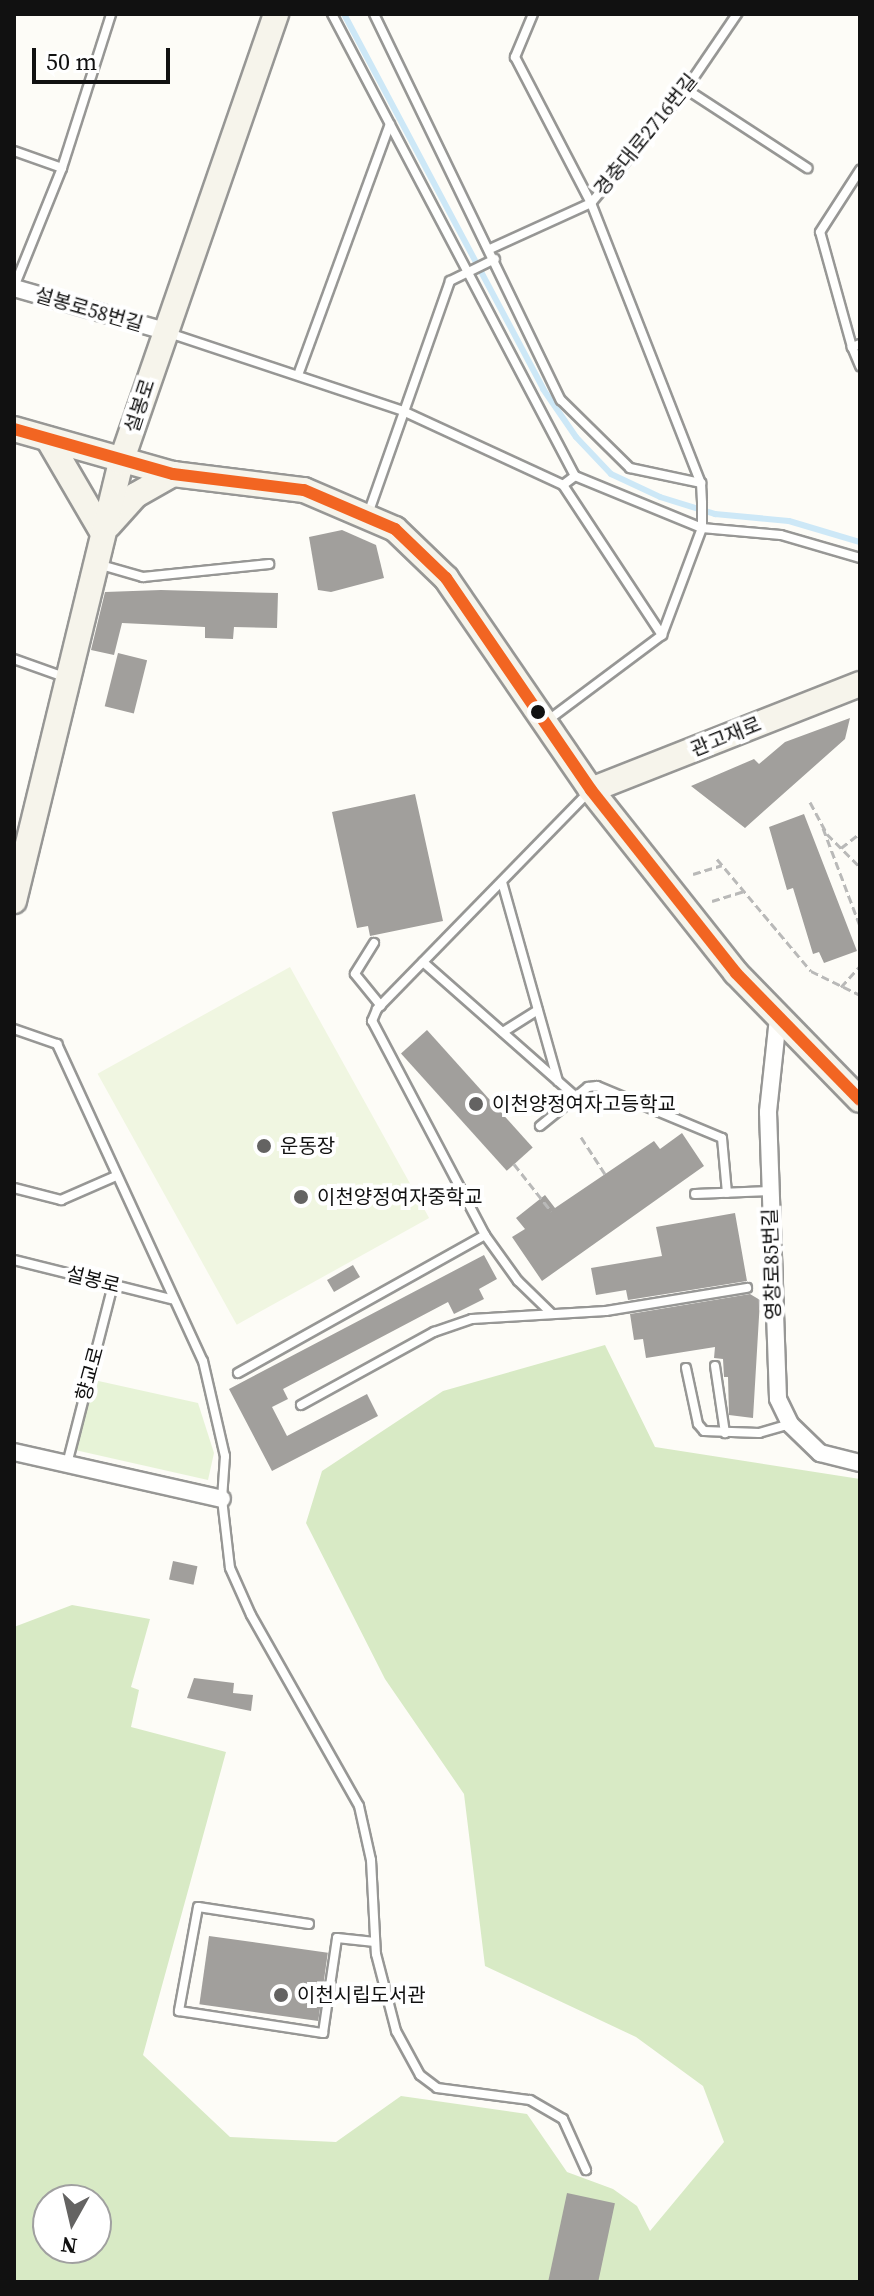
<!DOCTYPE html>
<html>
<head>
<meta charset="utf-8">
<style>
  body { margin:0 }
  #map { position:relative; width:874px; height:2296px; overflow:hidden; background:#fdfcf7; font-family:"Source Serif 4","Noto Sans KR",serif }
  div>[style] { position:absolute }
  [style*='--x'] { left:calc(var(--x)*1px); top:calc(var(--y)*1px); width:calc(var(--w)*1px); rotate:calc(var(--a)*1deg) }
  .green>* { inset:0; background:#e7f3d7 }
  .forest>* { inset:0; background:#d8eac5 }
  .pitch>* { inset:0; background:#f0f6e1; transform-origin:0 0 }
  .stream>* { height:6px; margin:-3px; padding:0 3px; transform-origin:3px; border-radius:3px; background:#cde8f7 }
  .building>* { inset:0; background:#a19f9c; transform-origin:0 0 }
  .path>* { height:3px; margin-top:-1.5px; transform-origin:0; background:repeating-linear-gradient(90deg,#b9b9b8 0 8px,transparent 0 12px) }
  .roads { filter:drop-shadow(2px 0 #979795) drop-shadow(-2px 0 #979795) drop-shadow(0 2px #979795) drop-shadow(0 -2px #979795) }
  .lane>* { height:8px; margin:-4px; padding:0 4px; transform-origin:4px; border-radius:4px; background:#fffffe }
  .street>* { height:16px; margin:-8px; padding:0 8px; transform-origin:8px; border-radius:8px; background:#fffffe }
  .secondary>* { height:24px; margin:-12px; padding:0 12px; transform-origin:12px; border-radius:12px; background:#f6f4eb }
  .bus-1>* { height:12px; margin:-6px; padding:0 6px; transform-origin:6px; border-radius:6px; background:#f26522 }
  .dots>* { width:22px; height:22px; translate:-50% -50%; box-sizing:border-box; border:4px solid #fff; border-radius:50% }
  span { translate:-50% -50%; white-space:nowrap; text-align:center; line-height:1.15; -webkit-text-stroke:8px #fff; paint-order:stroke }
  .street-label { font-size:20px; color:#111 }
  .poi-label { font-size:20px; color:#111 }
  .left { translate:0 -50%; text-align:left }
  .frame { position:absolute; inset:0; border:16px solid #111; pointer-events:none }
  .north { position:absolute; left:32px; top:2184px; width:80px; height:80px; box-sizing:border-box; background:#fff; border:2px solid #a0a0a0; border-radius:50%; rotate:188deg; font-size:22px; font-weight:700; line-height:32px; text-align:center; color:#111 }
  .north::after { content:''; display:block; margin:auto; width:28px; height:36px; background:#646362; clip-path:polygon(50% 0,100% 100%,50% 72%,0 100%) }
  .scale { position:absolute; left:32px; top:48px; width:138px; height:36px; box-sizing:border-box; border:4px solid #111; border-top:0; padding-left:10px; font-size:24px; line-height:28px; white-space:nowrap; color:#111; -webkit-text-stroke:6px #fff; paint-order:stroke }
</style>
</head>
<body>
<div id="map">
  <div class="green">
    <i style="clip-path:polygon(94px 1380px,198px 1403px,214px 1453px,208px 1480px,75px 1450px)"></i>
  </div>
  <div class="forest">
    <i style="clip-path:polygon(evenodd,605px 1345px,655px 1447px,860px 1479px,860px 2282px,14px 2282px,14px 1627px,72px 1605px,150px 1619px,131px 1687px,139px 1690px,131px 1727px,226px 1752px,143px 2055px,230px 2137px,336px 2142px,401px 2096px,527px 2114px,567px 2172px,613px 2189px,637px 2206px,650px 2231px,724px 2142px,703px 2086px,636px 2037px,485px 1966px,464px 1794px,385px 1679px,306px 1523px,322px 1471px,443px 1391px,605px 1345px,48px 2200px,96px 2200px,96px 2248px,48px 2248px,48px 2200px)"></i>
  </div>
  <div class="pitch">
    <i style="left:290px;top:967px;width:287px;height:220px;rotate:61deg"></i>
  </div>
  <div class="stream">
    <i style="--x:344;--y:14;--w:425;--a:62"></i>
    <i style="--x:543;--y:389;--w:58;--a:55.5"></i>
    <i style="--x:576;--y:437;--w:51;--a:46.6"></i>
    <i style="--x:611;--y:474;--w:54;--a:25.1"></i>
    <i style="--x:660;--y:497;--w:58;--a:17.2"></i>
    <i style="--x:715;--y:514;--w:74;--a:5.4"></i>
    <i style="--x:789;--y:521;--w:74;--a:16.5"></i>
  </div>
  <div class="building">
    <i style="clip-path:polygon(342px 530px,376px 545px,384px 578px,331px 592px,318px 590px,309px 537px)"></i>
    <i style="clip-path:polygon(161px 590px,278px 593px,277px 628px,234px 627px,233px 639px,205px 638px,205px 627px,122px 623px,114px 655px,91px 650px,105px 592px)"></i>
    <i style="left:118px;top:653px;width:30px;height:55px;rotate:14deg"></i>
    <i style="clip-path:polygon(850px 718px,845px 739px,745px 828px,691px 786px,754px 759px,759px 764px,785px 742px)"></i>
    <i style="clip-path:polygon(415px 794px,443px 921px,370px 936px,368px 926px,357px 928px,332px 812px)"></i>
    <i style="clip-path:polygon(804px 814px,857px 951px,824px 963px,819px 952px,813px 954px,793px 888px,787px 890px,769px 827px)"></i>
    <i style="left:427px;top:1030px;width:158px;height:35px;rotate:48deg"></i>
    <i style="clip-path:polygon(682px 1133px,704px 1166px,542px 1281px,512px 1237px,525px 1229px,516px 1218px,545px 1195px,555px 1208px,654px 1141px,660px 1149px)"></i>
    <i style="clip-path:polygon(735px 1213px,747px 1281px,628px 1300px,626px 1290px,596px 1295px,591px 1268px,662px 1256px,656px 1227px)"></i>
    <i style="clip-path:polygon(484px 1255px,497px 1279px,479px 1289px,484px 1299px,454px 1314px,448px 1302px,283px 1389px,288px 1399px,272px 1407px,287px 1436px,367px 1394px,378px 1416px,272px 1471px,229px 1389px)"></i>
    <i style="left:353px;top:1265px;width:14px;height:30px;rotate:60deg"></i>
    <i style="clip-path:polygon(750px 1294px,760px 1300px,753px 1418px,729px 1415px,728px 1377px,724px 1377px,723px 1359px,714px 1358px,715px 1347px,646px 1358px,643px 1339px,634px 1340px,630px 1314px)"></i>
    <i style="left:173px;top:1561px;width:25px;height:19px;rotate:12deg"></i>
    <i style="clip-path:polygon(194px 1678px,234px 1683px,233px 1693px,253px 1695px,251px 1711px,187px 1698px)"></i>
    <i style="left:209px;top:1936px;width:120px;height:69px;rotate:8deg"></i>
    <i style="left:567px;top:2193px;width:49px;height:91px;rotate:12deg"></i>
  </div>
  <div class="path">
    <i style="--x:810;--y:802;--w:36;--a:62"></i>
    <i style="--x:827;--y:834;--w:47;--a:45"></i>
    <i style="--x:823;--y:828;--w:105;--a:69.3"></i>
    <i style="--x:841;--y:848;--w:24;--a:-38"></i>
    <i style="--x:717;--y:859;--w:146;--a:50"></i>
    <i style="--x:811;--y:971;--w:55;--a:26.1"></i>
    <i style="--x:693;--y:874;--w:30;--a:-17"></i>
    <i style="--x:712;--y:901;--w:34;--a:-17"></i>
    <i style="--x:841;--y:987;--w:28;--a:-48"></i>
    <i style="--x:581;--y:1137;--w:44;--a:57"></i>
    <i style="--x:514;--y:1164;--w:60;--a:51.8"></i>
  </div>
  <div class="roads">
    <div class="lane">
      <i style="--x:332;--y:14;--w:522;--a:62.26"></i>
      <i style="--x:374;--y:14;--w:429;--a:64.2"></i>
      <i style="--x:561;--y:400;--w:97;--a:44.6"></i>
      <i style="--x:630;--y:468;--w:73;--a:11.9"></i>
      <i style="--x:533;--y:14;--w:47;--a:112.7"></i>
      <i style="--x:515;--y:57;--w:165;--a:62.5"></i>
      <i style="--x:591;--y:203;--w:301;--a:68.6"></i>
      <i style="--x:701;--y:483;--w:20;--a:87"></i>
      <i style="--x:702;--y:503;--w:25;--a:90"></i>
      <i style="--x:702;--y:528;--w:114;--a:110.5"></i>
      <i style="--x:662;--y:635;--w:144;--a:143.2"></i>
      <i style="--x:686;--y:89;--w:145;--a:33.1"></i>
      <i style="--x:14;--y:151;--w:51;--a:19.5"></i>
      <i style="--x:490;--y:249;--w:111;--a:-24.5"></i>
      <i style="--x:591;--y:203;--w:148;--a:-50.2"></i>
      <i style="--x:686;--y:89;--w:91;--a:-55.8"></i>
      <i style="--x:14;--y:287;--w:128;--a:-68"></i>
      <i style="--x:62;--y:168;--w:162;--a:-72.3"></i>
      <i style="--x:169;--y:333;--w:247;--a:18.4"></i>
      <i style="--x:403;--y:411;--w:176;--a:24.8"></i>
      <i style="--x:563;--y:485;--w:180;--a:56.6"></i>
      <i style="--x:860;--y:344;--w:9;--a:159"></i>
      <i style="--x:852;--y:347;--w:21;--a:67"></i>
      <i style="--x:852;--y:347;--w:119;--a:-105.5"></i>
      <i style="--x:820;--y:232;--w:74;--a:-57.2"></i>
      <i style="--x:298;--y:375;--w:267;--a:-69.9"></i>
      <i style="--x:563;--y:485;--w:15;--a:-37"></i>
      <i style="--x:575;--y:476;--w:137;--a:22.3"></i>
      <i style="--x:702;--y:528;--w:79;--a:5.1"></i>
      <i style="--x:781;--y:535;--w:82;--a:16.2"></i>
      <i style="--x:368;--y:514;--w:247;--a:-70.6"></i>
      <i style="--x:450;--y:281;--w:50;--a:-26.1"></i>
      <i style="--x:101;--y:565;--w:44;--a:15.9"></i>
      <i style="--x:143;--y:577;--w:127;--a:-5.9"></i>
      <i style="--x:14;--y:659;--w:56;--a:19.7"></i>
      <i style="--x:502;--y:882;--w:207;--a:74.3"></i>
      <i style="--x:374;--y:943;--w:36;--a:122"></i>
      <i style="--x:355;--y:974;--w:41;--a:50.9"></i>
      <i style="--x:423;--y:962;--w:204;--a:41.4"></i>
      <i style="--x:14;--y:1029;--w:46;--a:19.2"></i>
      <i style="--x:57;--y:1044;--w:349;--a:65.3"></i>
      <i style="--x:203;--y:1361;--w:98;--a:77"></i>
      <i style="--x:225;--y:1456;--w:43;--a:94"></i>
      <i style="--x:222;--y:1499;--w:69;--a:83.4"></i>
      <i style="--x:230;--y:1568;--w:51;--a:65.9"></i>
      <i style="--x:251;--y:1615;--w:219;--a:60.5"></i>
      <i style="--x:359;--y:1806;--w:55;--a:77.5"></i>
      <i style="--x:371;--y:1860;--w:94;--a:87"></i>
      <i style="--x:376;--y:1954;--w:80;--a:75.4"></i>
      <i style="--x:396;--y:2031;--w:50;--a:61.4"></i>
      <i style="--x:420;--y:2075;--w:21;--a:37"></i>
      <i style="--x:437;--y:2088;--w:94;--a:7.4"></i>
      <i style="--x:530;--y:2100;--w:38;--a:30"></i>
      <i style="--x:563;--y:2119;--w:56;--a:65.7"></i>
      <i style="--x:503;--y:1032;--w:41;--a:-32.2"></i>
      <i style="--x:540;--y:1126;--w:62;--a:-39.1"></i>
      <i style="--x:588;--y:1087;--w:9;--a:-6"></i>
      <i style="--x:597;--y:1086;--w:135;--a:22.6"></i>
      <i style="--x:722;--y:1138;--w:55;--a:84.8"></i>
      <i style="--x:14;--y:1188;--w:49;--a:14.3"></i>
      <i style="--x:61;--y:1200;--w:60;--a:-23.6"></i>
      <i style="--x:695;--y:1194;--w:75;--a:-2.3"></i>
      <i style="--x:14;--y:1260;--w:162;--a:14"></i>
      <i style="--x:551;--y:1313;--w:46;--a:-135.9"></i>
      <i style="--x:518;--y:1281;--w:57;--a:-125.7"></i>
      <i style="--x:485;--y:1235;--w:242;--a:-117.8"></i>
      <i style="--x:372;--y:1021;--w:13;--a:-67"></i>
      <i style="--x:377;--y:1009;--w:302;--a:-45.7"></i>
      <i style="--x:715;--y:1366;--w:68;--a:81.5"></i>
      <i style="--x:686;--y:1368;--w:57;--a:77.9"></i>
      <i style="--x:698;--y:1424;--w:9;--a:49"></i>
      <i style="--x:704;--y:1431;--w:55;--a:2.1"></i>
      <i style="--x:759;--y:1433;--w:32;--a:-16"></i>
      <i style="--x:238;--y:1373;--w:283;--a:-29.2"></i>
      <i style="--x:301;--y:1405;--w:152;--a:-28.8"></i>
      <i style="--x:434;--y:1332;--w:40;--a:-18.9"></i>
      <i style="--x:472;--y:1319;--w:134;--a:-3.4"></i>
      <i style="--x:606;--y:1311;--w:143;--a:-9.3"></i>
      <i style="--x:67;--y:1464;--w:185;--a:-75.6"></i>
      <i style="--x:309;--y:1924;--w:112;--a:-171.3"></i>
      <i style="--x:198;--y:1907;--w:106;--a:100.4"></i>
      <i style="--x:179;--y:2011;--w:146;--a:8.7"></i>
      <i style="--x:323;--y:2033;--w:96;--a:-81.6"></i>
      <i style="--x:337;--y:1938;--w:38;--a:6"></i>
    </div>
    <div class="street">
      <i style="--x:14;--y:288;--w:157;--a:15.9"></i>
      <i style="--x:778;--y:1018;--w:95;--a:96.1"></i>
      <i style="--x:768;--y:1112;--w:287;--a:88"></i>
      <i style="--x:778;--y:1399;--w:28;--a:64"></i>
      <i style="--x:790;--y:1424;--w:42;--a:44"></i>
      <i style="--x:820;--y:1453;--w:41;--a:14"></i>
      <i style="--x:14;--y:1452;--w:213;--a:12.7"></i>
    </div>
    <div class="secondary">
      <i style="--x:14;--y:429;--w:165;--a:15.8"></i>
      <i style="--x:173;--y:474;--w:132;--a:7"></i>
      <i style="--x:304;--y:490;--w:99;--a:23.2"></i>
      <i style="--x:395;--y:529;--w:71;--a:43.9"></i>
      <i style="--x:446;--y:578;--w:257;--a:55.6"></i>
      <i style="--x:591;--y:790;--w:233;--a:51.6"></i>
      <i style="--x:736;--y:973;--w:177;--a:45.7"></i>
      <i style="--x:48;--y:439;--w:109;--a:59.7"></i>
      <i style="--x:109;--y:525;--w:40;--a:-48"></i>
      <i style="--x:136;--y:495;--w:43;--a:-29.6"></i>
      <i style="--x:591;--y:790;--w:289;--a:-21.5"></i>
      <i style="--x:14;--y:901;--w:452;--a:-76.3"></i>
      <i style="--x:121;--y:462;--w:474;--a:-70.9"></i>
    </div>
  </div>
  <div class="bus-1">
    <i style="--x:14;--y:429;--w:165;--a:15.8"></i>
    <i style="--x:173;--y:474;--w:132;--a:7"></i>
    <i style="--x:304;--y:490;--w:99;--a:23.2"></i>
    <i style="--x:395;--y:529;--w:71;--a:43.9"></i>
    <i style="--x:446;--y:578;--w:257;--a:55.6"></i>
    <i style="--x:591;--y:790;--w:233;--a:51.6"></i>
    <i style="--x:736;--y:973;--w:177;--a:45.7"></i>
  </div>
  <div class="dots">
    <i style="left:538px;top:712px;background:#111"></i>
    <i style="left:476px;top:1104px;background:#646362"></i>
    <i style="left:264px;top:1146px;background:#646362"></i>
    <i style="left:301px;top:1197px;background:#646362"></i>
    <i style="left:281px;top:1995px;background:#646362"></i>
  </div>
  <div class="street-label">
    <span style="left:646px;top:135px;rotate:-51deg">경충대로2716번길</span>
    <span style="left:89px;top:310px;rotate:16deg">설봉로58번길</span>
    <span style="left:140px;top:406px;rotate:-72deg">설봉로</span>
    <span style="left:726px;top:737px;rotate:-22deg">관고재로</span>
    <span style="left:772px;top:1264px;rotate:-92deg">영창로85번길</span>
    <span style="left:93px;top:1280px;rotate:14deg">설봉로</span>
    <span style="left:90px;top:1374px;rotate:-75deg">향교로</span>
  </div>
  <div class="poi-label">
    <span class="left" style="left:492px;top:1104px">이천양정여자고등학교</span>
    <span class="left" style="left:280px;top:1146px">운동장</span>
    <span class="left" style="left:317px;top:1197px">이천양정여자중학교</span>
    <span class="left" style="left:297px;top:1995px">이천시립도서관</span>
  </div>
  <div class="frame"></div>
  <div class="north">N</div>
  <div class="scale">50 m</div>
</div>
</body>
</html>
